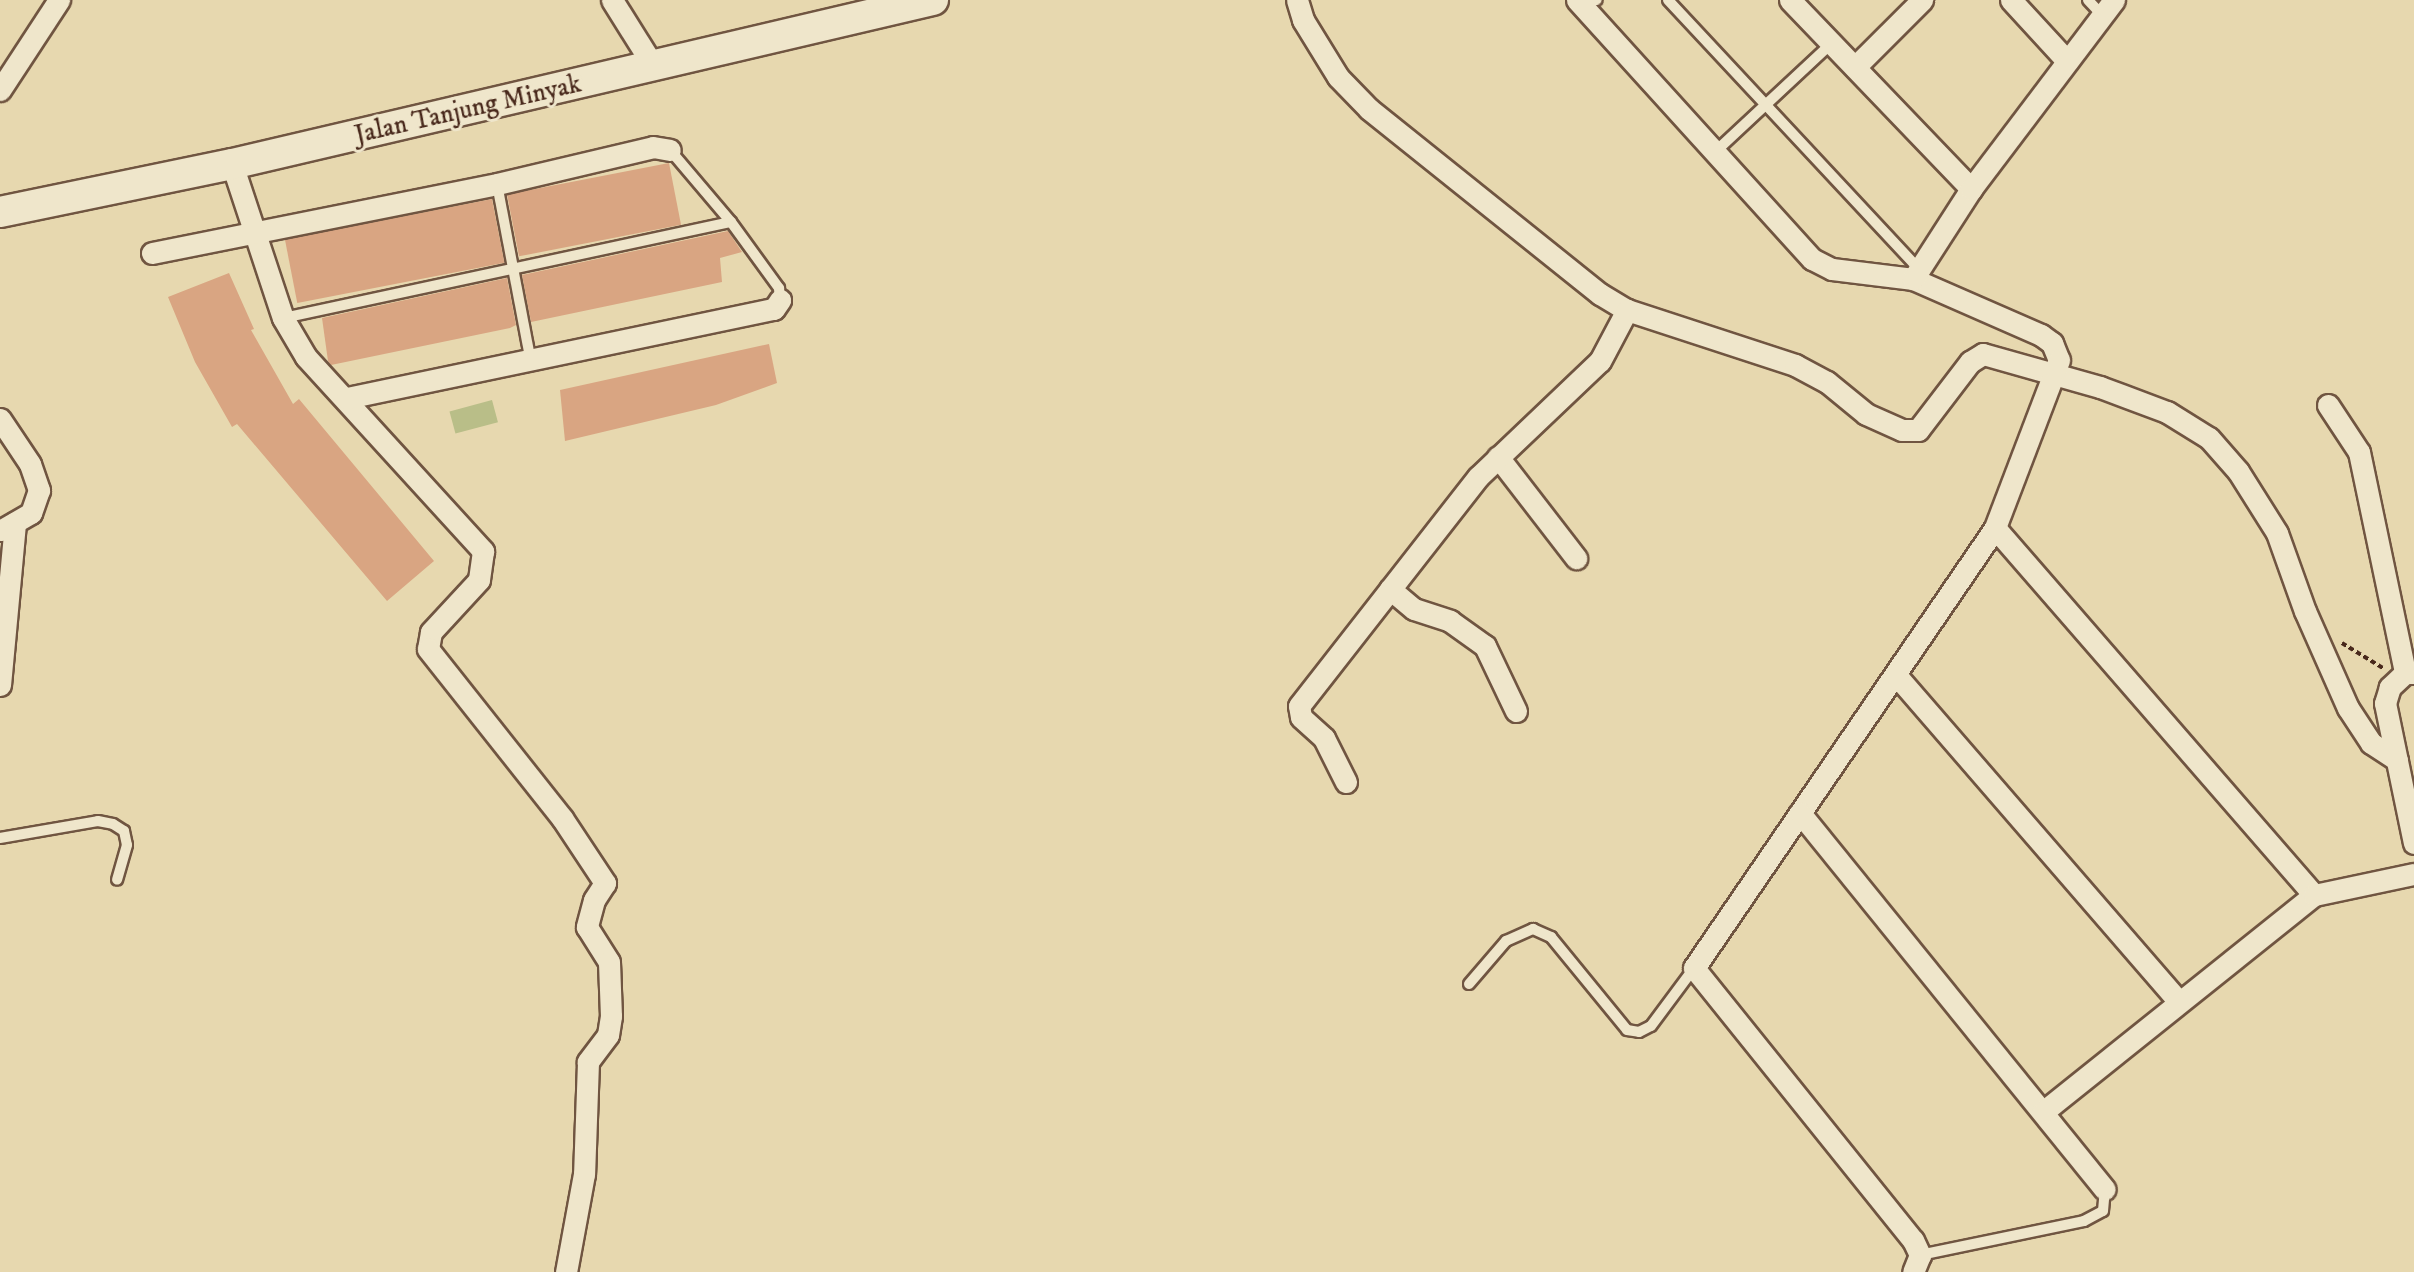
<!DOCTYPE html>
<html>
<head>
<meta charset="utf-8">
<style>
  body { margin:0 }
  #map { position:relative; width:2414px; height:1272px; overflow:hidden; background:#e7d8af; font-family:"IM FELL DW Pica",serif }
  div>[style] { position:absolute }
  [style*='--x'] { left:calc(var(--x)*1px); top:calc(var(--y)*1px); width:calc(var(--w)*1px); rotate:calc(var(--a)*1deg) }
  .green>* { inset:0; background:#b9be88; transform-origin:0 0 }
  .building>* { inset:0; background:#d9a582; transform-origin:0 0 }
  .path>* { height:3.5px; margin-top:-1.75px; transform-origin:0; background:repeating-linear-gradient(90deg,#49291c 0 5px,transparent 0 8.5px) }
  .roads { filter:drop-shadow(2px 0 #705541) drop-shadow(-2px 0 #705541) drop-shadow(0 2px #705541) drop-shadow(0 -2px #705541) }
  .lane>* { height:10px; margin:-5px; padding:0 5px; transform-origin:5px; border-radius:5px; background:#efe6cb }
  .street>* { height:21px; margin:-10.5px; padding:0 10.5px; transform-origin:10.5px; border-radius:10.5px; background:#efe6cb }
  .secondary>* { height:30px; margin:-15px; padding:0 15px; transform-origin:15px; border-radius:15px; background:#efe6cb }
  span { translate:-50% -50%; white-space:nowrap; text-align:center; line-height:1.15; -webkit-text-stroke:6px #efe6cb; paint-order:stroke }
  .street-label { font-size:26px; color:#49291c }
</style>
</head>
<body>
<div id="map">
  <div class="green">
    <i style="left:492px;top:400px;width:23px;height:44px;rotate:75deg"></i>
  </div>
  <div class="building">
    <i style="left:669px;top:163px;width:63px;height:165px;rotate:79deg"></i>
    <i style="left:492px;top:199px;width:65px;height:211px;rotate:79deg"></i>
    <i style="clip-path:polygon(728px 231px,742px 252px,720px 258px,722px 282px,531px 322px,522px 275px)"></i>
    <i style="clip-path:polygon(229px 273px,254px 329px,251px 330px,293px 404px,299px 399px,434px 561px,387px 601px,237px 424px,232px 427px,195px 362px,168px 297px)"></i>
    <i style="clip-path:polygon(507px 278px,516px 325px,510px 328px,331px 365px,328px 361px,322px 318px)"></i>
    <i style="clip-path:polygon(769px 344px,777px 383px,716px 405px,565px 441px,560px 390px)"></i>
  </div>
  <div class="path">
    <i style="--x:2342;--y:643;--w:48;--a:31.4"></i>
  </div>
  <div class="roads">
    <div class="lane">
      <i style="--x:1668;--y:0;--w:368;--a:47"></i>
      <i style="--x:2088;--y:0;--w:21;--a:47"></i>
      <i style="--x:1579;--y:4;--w:18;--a:-13"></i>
      <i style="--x:670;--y:150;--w:94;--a:49.7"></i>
      <i style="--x:731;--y:222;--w:82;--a:54"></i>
      <i style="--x:779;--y:288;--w:12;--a:85"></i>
      <i style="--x:1715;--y:152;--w:160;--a:-43"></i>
      <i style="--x:497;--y:184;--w:181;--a:79.2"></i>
      <i style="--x:283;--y:318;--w:458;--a:-12.1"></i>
      <i style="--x:0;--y:838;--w:99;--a:-9.8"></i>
      <i style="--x:98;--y:821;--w:15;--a:11"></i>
      <i style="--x:113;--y:824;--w:13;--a:32"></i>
      <i style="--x:124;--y:831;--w:14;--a:78"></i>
      <i style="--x:127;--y:845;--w:36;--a:106"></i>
      <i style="--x:1469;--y:984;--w:57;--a:-49.3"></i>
      <i style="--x:1506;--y:941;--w:30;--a:-24"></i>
      <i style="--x:1533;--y:929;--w:20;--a:24"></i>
      <i style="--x:1551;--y:937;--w:120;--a:50.7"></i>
      <i style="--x:1627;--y:1030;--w:12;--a:9"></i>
      <i style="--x:1639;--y:1032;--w:13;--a:-27"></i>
      <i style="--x:1651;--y:1026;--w:72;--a:-53.4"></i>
      <i style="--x:1920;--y:1255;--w:167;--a:-11.7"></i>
      <i style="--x:2084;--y:1221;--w:21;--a:-28"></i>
      <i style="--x:2103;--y:1211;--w:22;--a:-85"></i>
    </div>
    <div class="street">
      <i style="--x:612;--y:0;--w:79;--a:57.9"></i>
      <i style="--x:1297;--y:0;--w:21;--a:73"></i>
      <i style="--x:1303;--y:20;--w:67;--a:58.4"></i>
      <i style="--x:1338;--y:77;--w:45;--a:45.9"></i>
      <i style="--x:1369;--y:109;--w:296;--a:38.7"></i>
      <i style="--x:1600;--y:294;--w:31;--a:31"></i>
      <i style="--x:1627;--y:310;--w:177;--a:18.1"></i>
      <i style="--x:1795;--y:365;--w:36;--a:28"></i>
      <i style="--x:1827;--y:382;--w:50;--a:39.4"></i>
      <i style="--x:1866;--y:414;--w:39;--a:24"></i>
      <i style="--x:1902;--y:430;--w:16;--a:0"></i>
      <i style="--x:1918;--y:430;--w:86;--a:-52.6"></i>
      <i style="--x:1970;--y:362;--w:15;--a:-32"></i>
      <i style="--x:1983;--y:354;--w:122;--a:15.8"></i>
      <i style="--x:2100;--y:387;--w:72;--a:20.5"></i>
      <i style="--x:2167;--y:412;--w:49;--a:31.8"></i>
      <i style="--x:2209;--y:438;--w:44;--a:48.7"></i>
      <i style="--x:2238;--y:471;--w:73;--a:57.8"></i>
      <i style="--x:2277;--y:533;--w:83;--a:70.3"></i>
      <i style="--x:2305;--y:611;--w:106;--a:66.1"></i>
      <i style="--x:2348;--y:708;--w:42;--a:56.7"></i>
      <i style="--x:2371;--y:743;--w:31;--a:33"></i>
      <i style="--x:1577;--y:0;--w:350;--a:47.8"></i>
      <i style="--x:1812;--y:259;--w:22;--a:27"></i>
      <i style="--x:1832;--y:269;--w:82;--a:7"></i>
      <i style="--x:1913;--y:279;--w:140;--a:23.6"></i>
      <i style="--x:2041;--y:335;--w:14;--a:36"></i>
      <i style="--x:2052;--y:343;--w:18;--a:68"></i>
      <i style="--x:2059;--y:360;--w:180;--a:110.9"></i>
      <i style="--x:1995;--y:528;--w:533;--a:124.38"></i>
      <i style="--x:1694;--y:968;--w:349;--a:51.2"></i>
      <i style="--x:1913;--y:1240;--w:17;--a:65"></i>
      <i style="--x:1920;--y:1255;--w:18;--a:112"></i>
      <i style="--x:1790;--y:0;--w:262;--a:46.2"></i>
      <i style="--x:2011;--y:0;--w:83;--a:47.4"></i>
      <i style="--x:1855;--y:67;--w:95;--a:-45"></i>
      <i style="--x:0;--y:90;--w:108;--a:-56.8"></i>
      <i style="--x:232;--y:164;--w:162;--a:71.7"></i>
      <i style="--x:283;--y:318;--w:45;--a:59.5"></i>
      <i style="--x:306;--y:357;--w:263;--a:47.6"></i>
      <i style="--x:483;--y:551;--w:29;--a:98"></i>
      <i style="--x:479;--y:580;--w:71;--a:132.7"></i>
      <i style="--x:431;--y:632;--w:17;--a:100"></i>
      <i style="--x:428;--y:649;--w:216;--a:51.6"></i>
      <i style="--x:562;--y:818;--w:78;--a:56.5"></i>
      <i style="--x:605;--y:883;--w:20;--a:123"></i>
      <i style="--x:594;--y:900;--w:28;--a:105"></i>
      <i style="--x:587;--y:927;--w:41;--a:57.8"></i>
      <i style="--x:609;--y:962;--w:54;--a:87.9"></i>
      <i style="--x:611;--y:1016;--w:19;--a:99"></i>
      <i style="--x:608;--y:1035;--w:34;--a:127"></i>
      <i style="--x:588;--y:1062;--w:112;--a:92"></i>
      <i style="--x:584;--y:1174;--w:100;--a:100.4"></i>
      <i style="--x:152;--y:253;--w:352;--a:-11.3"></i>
      <i style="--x:497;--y:184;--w:160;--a:-13.3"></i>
      <i style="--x:653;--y:147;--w:17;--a:10"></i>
      <i style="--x:1913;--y:279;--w:107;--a:-57.2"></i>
      <i style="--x:1971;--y:189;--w:237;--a:-52.9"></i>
      <i style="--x:347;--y:398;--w:436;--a:-11.8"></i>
      <i style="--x:774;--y:309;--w:11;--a:-56"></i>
      <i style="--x:2328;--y:405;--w:56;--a:56.6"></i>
      <i style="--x:2359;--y:452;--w:226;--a:78.2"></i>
      <i style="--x:0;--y:419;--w:54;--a:56.3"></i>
      <i style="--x:30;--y:464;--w:28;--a:71"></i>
      <i style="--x:39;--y:490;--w:24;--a:109"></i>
      <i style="--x:31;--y:513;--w:34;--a:150"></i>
      <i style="--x:1498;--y:457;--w:128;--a:52.3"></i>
      <i style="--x:1995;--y:528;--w:486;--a:49"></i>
      <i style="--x:1390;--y:589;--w:31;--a:40"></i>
      <i style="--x:1414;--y:609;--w:38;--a:18"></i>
      <i style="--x:1450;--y:621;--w:43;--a:35.5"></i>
      <i style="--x:1485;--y:646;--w:72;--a:64.5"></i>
      <i style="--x:2414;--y:673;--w:9;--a:180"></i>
      <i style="--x:2405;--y:673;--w:21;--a:137"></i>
      <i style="--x:2390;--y:687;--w:17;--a:107"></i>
      <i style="--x:2385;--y:703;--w:143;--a:78.3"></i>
      <i style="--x:1896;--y:675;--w:431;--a:49.1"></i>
      <i style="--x:0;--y:685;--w:163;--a:-84.7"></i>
      <i style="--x:1346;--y:782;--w:49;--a:-116.6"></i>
      <i style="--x:1324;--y:738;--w:31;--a:-138"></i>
      <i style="--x:1301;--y:717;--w:11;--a:-100"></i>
      <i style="--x:1299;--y:706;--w:291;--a:-52"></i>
      <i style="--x:1478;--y:477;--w:168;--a:-43.6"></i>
      <i style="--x:1600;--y:361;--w:58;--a:-62.1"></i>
      <i style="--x:1800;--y:813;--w:484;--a:51"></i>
      <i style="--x:2043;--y:1112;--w:347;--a:-38.7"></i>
      <i style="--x:2314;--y:895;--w:102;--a:-11.9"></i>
    </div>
    <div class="secondary">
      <i style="--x:0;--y:212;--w:237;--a:-11.7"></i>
      <i style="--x:232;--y:164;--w:720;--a:-13.17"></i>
    </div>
  </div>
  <div class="street-label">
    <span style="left:468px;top:110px;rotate:-13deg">Jalan Tanjung Minyak</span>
  </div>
</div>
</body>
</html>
